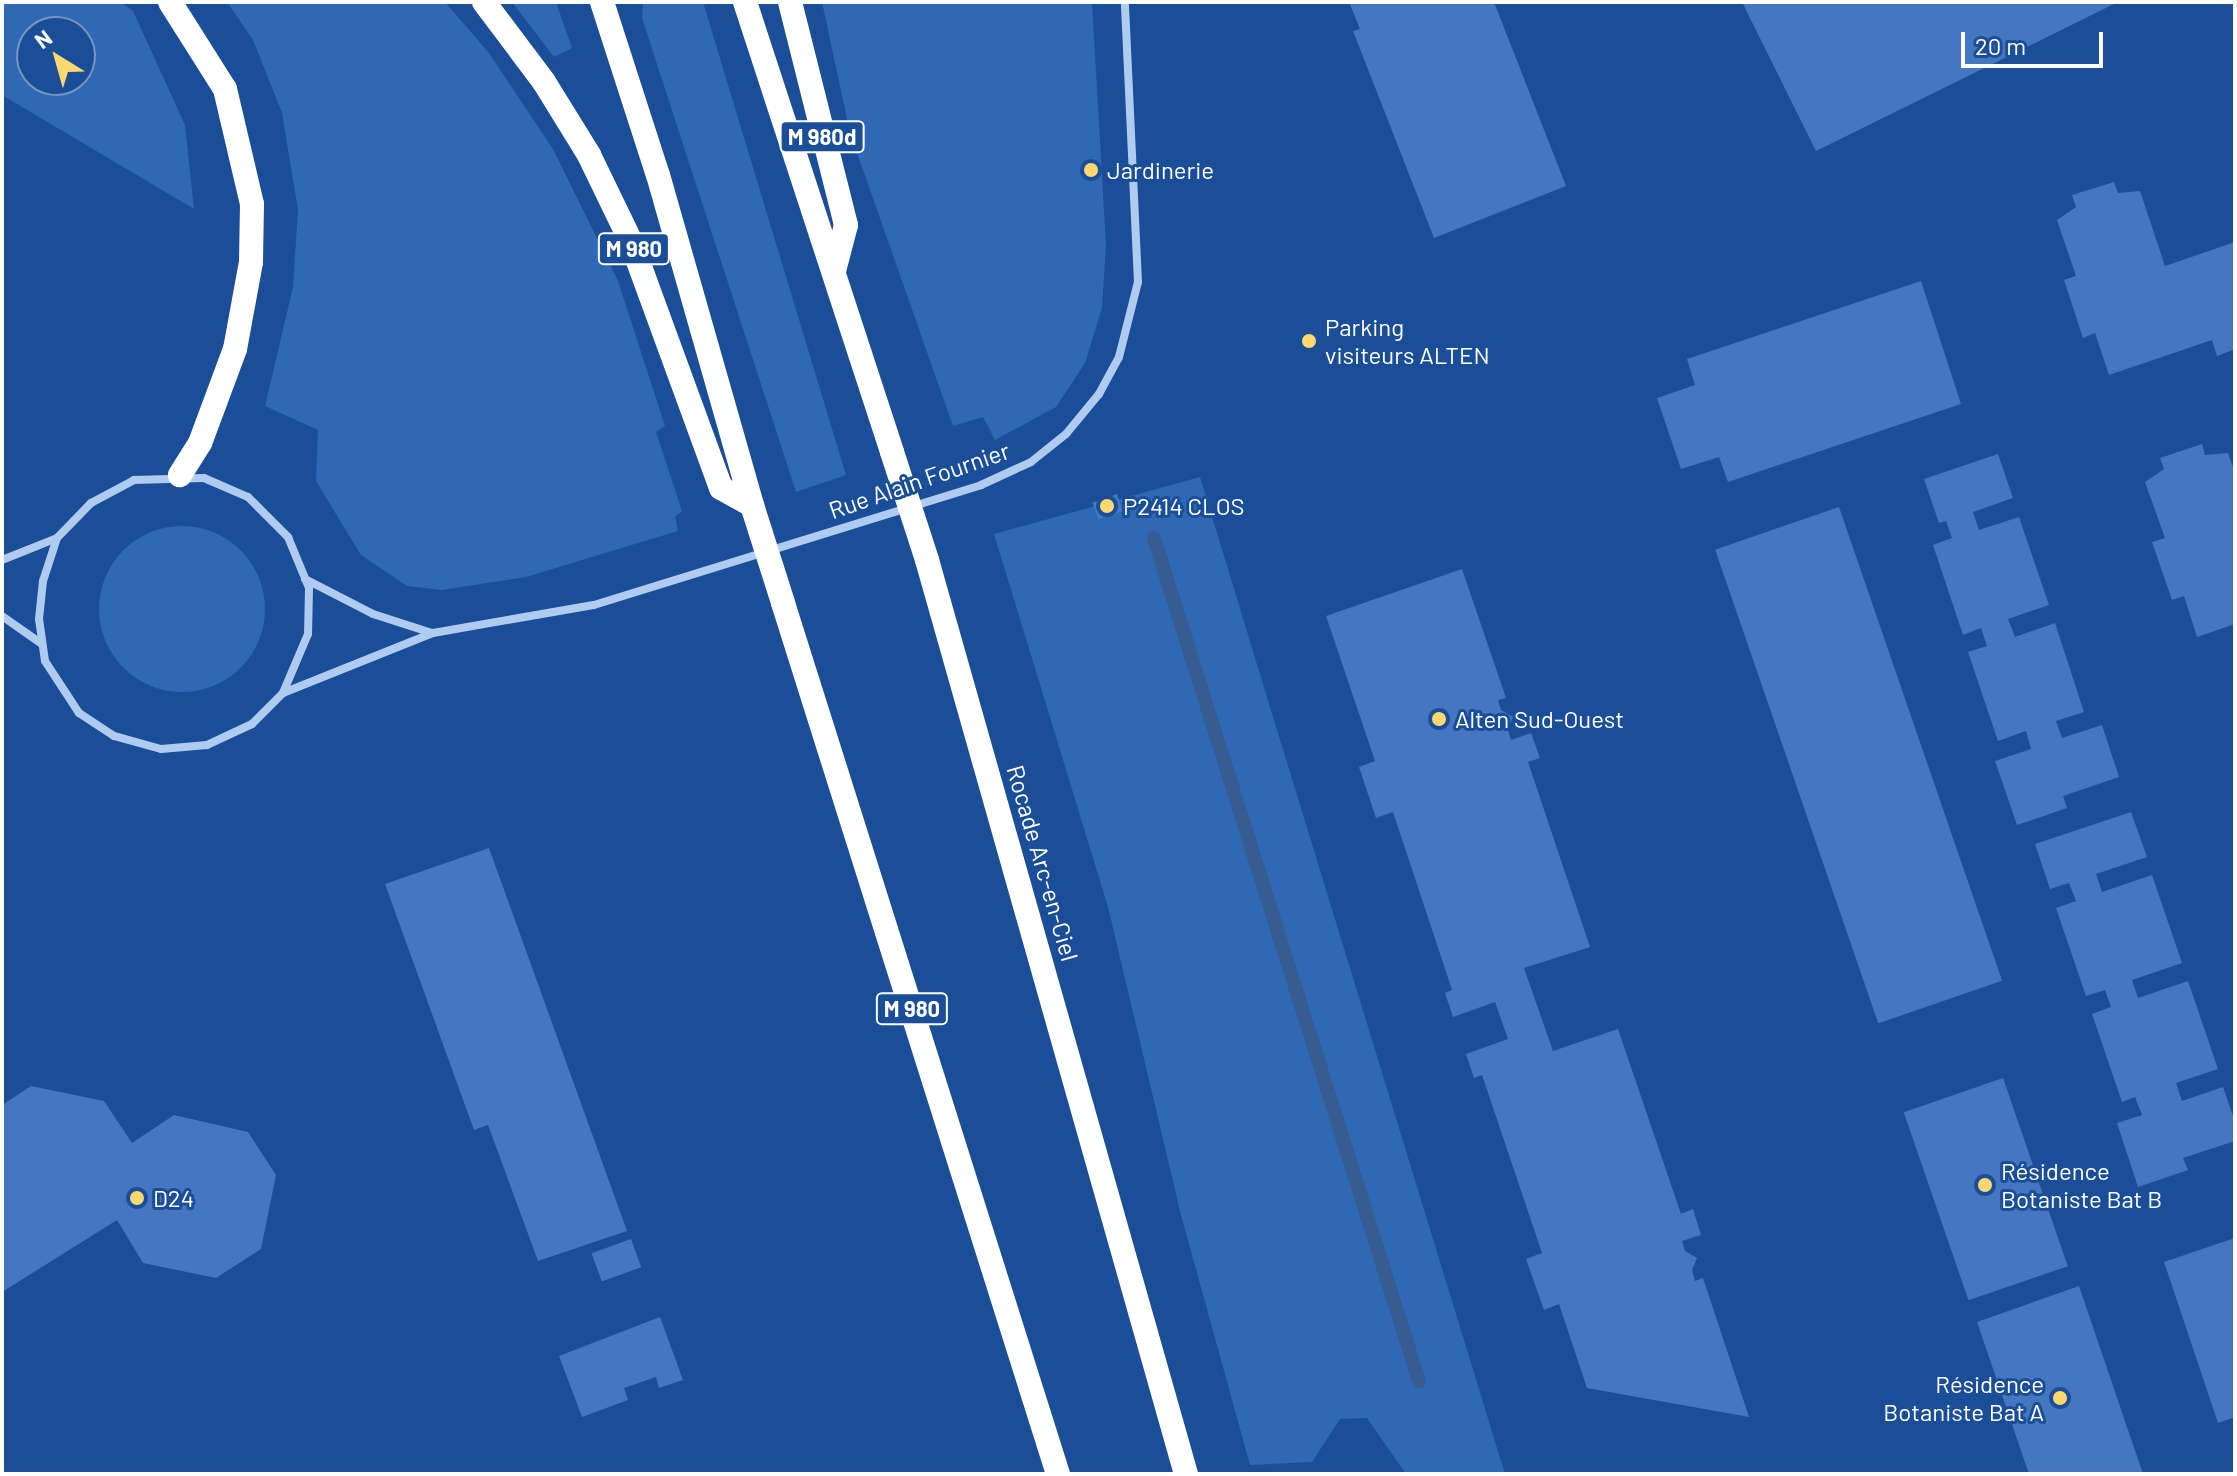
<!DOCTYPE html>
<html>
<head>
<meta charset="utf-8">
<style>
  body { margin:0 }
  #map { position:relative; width:2237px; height:1476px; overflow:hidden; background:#1b4e98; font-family:Barlow,sans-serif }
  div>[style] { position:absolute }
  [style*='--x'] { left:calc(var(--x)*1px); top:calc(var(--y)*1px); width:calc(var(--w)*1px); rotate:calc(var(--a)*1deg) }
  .green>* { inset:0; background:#2f68b5 }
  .round { border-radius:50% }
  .stream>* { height:14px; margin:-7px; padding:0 7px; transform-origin:7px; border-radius:7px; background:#375c92 }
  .building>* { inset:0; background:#4477bf; transform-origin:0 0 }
  .street>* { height:8px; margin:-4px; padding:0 4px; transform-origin:4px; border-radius:4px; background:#b0cbf0 }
  .highway>* { height:24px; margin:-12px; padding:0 12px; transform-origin:12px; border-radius:12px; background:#fff }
  .highway-bridge>* { height:24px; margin:-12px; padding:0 12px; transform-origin:12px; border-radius:12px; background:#fff }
  .dots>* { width:22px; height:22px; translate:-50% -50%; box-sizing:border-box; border:4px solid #1b4e98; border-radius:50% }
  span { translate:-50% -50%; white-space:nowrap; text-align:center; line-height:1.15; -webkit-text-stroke:6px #1b4e98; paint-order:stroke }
  .shield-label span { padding:2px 6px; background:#1b4e98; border:2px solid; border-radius:6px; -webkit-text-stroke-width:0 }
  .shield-label { font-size:22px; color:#fff; font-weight:700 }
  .poi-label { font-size:24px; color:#fff }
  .left { translate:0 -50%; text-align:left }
  .right { translate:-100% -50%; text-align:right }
  .street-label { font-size:24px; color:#fff }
  .frame { position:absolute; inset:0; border:4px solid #fff; pointer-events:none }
  .north { position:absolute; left:16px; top:16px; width:80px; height:80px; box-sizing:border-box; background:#1b4e98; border:2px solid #7695c1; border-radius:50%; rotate:323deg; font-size:22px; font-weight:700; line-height:32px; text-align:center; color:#fff }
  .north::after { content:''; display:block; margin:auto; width:28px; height:36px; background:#ffd96f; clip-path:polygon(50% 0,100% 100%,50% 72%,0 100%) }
  .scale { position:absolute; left:1961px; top:32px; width:142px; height:36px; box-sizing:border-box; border:4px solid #fff; border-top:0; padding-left:10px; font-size:24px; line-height:28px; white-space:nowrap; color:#fff; -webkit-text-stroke:6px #1b4e98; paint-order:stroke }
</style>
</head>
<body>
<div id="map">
  <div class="green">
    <i style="clip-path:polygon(evenodd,2px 2px,121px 2px,133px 11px,185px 125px,194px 209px,2px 95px,2px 2px,80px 32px,80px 80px,32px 80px,32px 32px,80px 32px)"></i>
    <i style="clip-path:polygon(227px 2px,445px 2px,489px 53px,553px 149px,618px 281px,665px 426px,656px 432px,682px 511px,675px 517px,678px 531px,526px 577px,442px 590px,407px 586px,361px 555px,316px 481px,318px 430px,265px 406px,293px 287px,298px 210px,282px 113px,253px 40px)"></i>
    <i style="clip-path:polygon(512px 2px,556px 2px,572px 48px,554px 57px)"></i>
    <i style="clip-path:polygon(643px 2px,703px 2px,846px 475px,796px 492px,642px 18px)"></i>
    <i style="clip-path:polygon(822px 2px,1092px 2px,1106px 245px,1102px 308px,1085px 363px,1056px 407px,995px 440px,983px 417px,953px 426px,850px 133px)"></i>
    <i style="clip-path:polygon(1200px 477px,1259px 671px,1505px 1474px,1406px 1474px,1367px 1418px,1340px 1419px,1312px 1462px,1250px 1465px,1181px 1215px,1108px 907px,994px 534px)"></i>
    <i class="round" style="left:99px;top:526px;width:166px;height:166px"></i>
  </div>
  <div class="stream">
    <i style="--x:1154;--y:538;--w:884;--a:72.55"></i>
  </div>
  <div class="building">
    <i style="clip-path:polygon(1349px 2px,1494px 2px,1566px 186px,1434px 238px,1353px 31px,1360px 29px)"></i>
    <i style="clip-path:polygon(1742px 2px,2118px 2px,1816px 151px)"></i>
    <i style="clip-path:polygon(2114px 182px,2118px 193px,2140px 191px,2165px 266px,2235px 242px,2235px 349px,2217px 356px,2212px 340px,2109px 375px,2095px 333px,2083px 338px,2064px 280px,2076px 276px,2057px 220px,2076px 207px,2072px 195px)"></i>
    <i style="clip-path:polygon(1921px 281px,1961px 404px,1728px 482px,1719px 457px,1681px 469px,1657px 398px,1695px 385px,1687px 359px)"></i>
    <i style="clip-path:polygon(2202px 444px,2205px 455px,2228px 453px,2235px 473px,2235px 624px,2197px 637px,2184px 596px,2172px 600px,2152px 542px,2165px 538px,2145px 482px,2164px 469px,2160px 458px)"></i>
    <i style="clip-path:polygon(1998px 454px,2013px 498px,1973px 512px,1979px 530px,2019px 517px,2049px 605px,2008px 619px,2015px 637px,2055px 623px,2084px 712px,2056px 721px,2062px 738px,2102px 725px,2119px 777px,2063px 796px,2067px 808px,2017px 825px,1995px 761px,2031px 749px,2026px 731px,1998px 741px,1968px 652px,1987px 646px,1981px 628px,1963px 635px,1933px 545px,1952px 538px,1946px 521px,1939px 523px,1924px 479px)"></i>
    <i style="left:1117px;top:494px;width:18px;height:26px;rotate:71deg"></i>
    <i style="left:1839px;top:507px;width:501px;height:131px;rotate:71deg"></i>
    <i style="clip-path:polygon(1462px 569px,1506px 698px,1498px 700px,1501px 710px,1513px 717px,1508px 730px,1511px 740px,1531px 733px,1540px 758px,1528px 762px,1590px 947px,1524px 968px,1553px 1051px,1618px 1029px,1681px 1214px,1693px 1209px,1701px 1235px,1682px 1241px,1685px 1251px,1697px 1258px,1692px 1270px,1695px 1281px,1703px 1278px,1749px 1417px,1587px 1388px,1559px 1304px,1544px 1310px,1526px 1259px,1542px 1253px,1482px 1075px,1474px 1078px,1466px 1054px,1508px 1039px,1495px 1002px,1453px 1017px,1445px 993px,1452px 990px,1393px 812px,1376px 818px,1359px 767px,1375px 761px,1326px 616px)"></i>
    <i style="clip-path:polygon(2131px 812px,2147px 857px,2096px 874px,2102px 892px,2152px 875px,2182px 963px,2132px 980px,2138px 998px,2188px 981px,2218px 1069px,2176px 1083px,2182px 1101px,2223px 1087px,2235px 1122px,2235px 1141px,2183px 1158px,2188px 1170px,2138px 1187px,2117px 1123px,2142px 1115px,2135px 1097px,2122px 1102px,2092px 1014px,2111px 1007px,2105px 990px,2086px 996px,2056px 908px,2076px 901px,2069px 883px,2050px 889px,2035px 844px)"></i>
    <i style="clip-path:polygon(489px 848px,627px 1231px,538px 1261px,488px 1125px,474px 1130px,385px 884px)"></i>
    <i style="left:2003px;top:1078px;width:199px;height:105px;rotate:71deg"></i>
    <i style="clip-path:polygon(31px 1086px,104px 1101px,132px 1143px,174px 1115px,248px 1132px,276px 1175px,261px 1249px,216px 1278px,143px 1263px,117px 1220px,2px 1292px,2px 1105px)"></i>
    <i style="clip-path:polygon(2235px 1238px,2235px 1417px,2218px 1423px,2164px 1262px)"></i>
    <i style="left:631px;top:1239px;width:30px;height:42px;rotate:70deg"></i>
    <i style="clip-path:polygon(2079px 1286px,2143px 1474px,2029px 1474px,1977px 1322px)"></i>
    <i style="clip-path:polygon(660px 1317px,683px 1380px,659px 1388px,656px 1377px,624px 1388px,628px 1400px,582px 1417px,559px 1356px)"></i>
  </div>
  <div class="street">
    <i style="--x:2;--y:560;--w:59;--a:-21.8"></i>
    <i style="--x:57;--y:538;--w:49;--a:-45.8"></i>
    <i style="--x:91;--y:503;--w:49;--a:-28.1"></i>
    <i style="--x:134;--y:480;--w:70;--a:-1.6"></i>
    <i style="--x:204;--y:478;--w:48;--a:23.4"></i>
    <i style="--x:248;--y:497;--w:57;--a:45"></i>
    <i style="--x:288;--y:537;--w:55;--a:67.6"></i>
    <i style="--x:309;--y:588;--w:46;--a:91.2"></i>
    <i style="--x:308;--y:634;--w:64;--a:113"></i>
    <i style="--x:283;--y:693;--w:44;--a:135"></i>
    <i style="--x:252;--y:724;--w:50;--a:155"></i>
    <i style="--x:207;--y:745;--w:46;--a:175"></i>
    <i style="--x:161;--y:749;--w:49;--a:-164.5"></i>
    <i style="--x:114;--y:736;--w:42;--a:-146.7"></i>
    <i style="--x:79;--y:713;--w:62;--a:-123.2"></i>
    <i style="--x:45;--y:661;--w:42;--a:-98.1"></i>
    <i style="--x:39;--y:619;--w:38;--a:-84"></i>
    <i style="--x:43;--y:581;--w:45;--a:-72"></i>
    <i style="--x:305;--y:579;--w:76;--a:27.2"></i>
    <i style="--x:373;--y:614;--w:62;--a:17.9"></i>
    <i style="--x:2;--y:616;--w:49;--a:35"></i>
    <i style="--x:283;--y:693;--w:162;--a:-21.8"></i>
    <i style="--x:433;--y:633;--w:163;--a:-9.9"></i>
    <i style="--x:594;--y:605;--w:405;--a:-17.2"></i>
    <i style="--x:981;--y:485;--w:55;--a:-24.7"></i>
    <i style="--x:1031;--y:462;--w:45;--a:-38.7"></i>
    <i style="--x:1066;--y:434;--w:52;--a:-50.5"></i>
    <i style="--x:1099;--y:394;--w:42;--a:-61.6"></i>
    <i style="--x:1119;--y:357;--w:77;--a:-75.8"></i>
    <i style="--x:1138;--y:282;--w:280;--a:-92.7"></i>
  </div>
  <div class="highway">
    <i style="--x:170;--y:2;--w:103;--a:57.7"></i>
    <i style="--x:225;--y:89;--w:118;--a:76.8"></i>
    <i style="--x:252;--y:204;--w:58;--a:91"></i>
    <i style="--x:251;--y:262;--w:88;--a:100.4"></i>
    <i style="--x:235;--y:349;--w:100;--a:110.4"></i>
    <i style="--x:200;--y:443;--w:38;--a:122"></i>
    <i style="--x:484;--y:2;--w:100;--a:53.1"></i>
    <i style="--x:544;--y:82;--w:86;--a:58.3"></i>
    <i style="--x:589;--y:155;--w:97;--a:64.2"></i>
    <i style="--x:631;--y:242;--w:262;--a:69.9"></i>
    <i style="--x:721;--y:488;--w:35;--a:29"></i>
    <i style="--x:602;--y:2;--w:182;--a:72.1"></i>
    <i style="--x:658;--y:175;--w:343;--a:74.1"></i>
    <i style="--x:745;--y:2;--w:473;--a:71.9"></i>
    <i style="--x:790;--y:2;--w:230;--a:75.9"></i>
    <i style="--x:846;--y:225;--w:48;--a:104.6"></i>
    <i style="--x:927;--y:560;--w:950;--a:74.18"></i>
    <i style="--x:783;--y:603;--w:913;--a:72.48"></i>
  </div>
  <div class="highway-bridge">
    <i style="--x:892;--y:452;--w:114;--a:72"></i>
    <i style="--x:752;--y:505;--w:103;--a:72.4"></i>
  </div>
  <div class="dots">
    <i style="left:1091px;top:170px;background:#ffd96f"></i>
    <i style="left:1309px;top:341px;background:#ffd96f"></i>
    <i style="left:1107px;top:506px;background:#ffd96f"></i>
    <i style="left:1439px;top:719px;background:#ffd96f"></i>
    <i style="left:1985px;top:1185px;background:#ffd96f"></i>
    <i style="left:137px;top:1198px;background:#ffd96f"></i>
    <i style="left:2060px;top:1398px;background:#ffd96f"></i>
  </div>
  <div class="shield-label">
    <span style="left:822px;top:137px">M 980d</span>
    <span style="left:634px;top:249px">M 980</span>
    <span style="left:912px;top:1009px">M 980</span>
  </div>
  <div class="poi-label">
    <span class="left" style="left:1107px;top:170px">Jardinerie</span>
    <span class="left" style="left:1325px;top:341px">Parking<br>visiteurs ALTEN</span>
    <span class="left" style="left:1123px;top:506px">P2414 CLOS</span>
    <span class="left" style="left:1455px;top:719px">Alten Sud-Ouest</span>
    <span class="left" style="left:2001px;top:1185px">Résidence<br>Botaniste Bat B</span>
    <span class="left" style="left:153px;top:1198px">D24</span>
    <span class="right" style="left:2044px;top:1398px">Résidence<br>Botaniste Bat A</span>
  </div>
  <div class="street-label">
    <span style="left:919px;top:480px;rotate:-19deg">Rue Alain Fournier</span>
    <span style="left:1043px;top:863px;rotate:74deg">Rocade Arc-en-Ciel</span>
  </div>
  <div class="frame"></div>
  <div class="north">N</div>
  <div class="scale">20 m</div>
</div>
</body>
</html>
